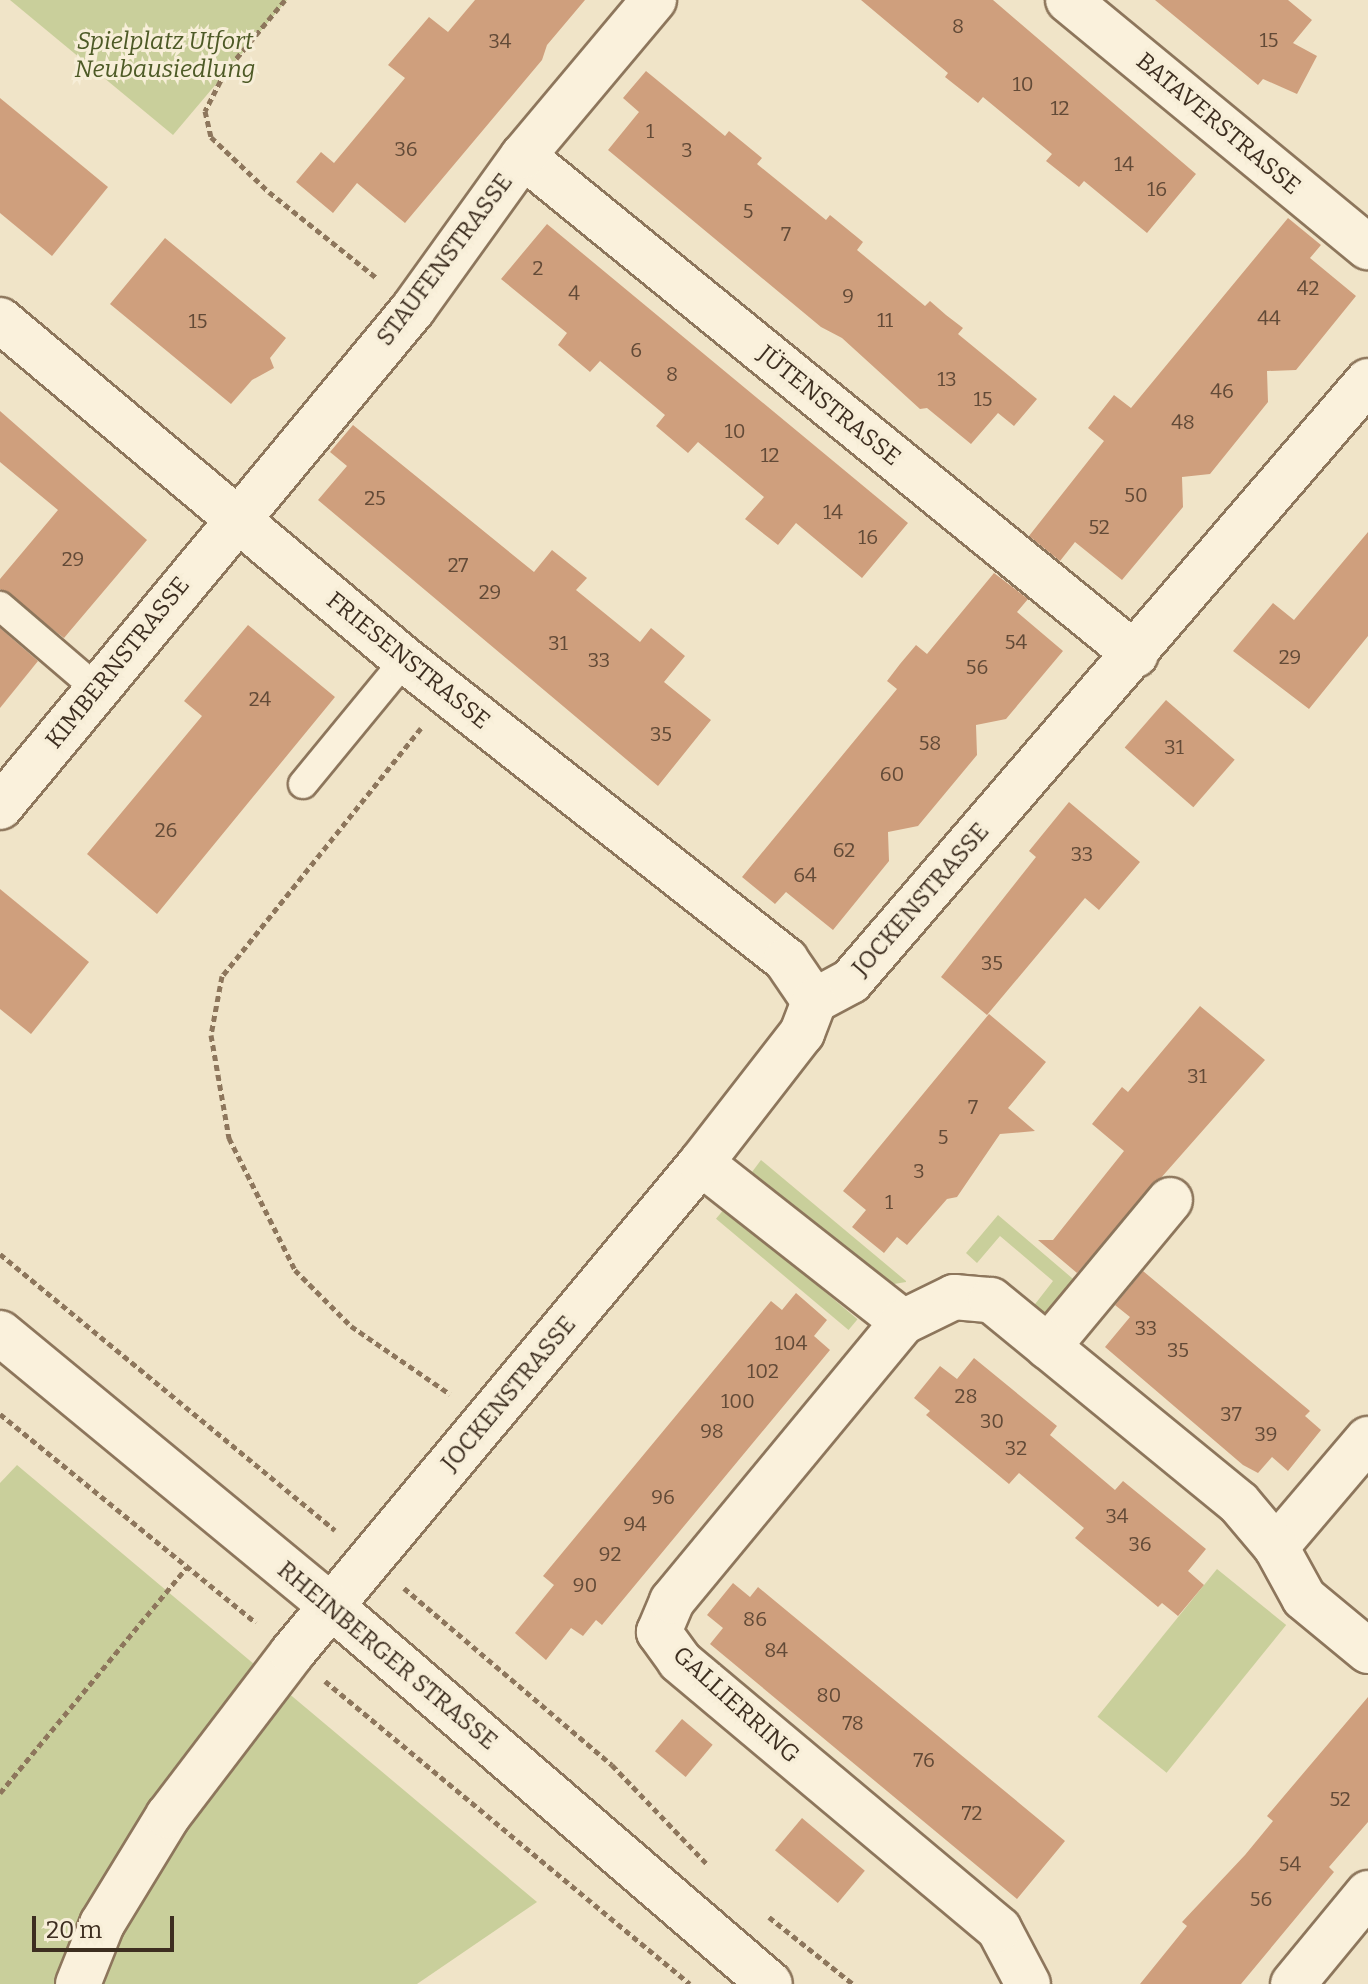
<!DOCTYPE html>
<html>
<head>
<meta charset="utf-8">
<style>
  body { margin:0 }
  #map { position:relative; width:1368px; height:1984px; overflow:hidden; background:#f0e4c8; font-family:Bitter,serif }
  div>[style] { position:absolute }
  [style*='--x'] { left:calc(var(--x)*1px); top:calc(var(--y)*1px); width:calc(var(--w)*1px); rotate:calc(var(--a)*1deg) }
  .green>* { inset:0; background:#c9cf9b; transform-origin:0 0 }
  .building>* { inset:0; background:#cf9f7d; transform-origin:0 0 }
  .path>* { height:5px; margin-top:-2.5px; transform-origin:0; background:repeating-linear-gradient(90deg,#8d765c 0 6px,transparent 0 10px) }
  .roads { filter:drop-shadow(2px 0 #8d765c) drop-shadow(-2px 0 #8d765c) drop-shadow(0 2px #8d765c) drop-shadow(0 -2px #8d765c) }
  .lane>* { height:28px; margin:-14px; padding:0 14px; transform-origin:14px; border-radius:14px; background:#faf1dc }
  .street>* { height:44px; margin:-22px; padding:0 22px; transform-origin:22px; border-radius:22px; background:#faf1dc }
  .secondary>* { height:44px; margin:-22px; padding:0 22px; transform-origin:22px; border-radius:22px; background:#faf1dc }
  span { translate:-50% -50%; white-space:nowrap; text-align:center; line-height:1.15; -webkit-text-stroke:6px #f7eed8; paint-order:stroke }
  .number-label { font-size:20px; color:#624a37 }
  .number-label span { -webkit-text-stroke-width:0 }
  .park-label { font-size:24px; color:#4d5a26; font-style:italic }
  .street-label { font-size:24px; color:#3d2e20 }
  .scale { position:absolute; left:32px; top:1916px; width:142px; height:36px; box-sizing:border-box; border:4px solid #3d2e20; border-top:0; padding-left:10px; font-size:24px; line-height:28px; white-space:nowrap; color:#3d2e20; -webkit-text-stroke:6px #f7eed8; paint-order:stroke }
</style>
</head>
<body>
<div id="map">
  <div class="green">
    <i style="clip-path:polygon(10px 0,287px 0,173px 135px)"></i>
    <i style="clip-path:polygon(761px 1160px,906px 1281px,906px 1282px,888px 1285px,752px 1172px)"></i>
    <i style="left:725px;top:1208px;width:173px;height:14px;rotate:40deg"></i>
    <i style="clip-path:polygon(998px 1215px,1079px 1284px,1049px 1321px,1032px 1308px,1053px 1281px,1000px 1236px,977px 1263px,966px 1253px)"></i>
    <i style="clip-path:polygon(17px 1465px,537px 1902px,417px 1984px,0 1984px,0 1483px)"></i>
    <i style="left:1217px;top:1569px;width:89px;height:190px;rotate:39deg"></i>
  </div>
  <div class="building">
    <i style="clip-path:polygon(475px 0,585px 0,547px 45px,542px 60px,405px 223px,357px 183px,333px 213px,296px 182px,321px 152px,334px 163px,405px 78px,388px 65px,429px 17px,448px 32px)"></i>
    <i style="clip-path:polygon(861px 0,993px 0,1196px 174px,1147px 233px,1084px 181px,1079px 187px,1046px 161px,1052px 154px,983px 97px,978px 103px,945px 77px,948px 73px)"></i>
    <i style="clip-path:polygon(1155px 0,1288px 0,1312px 20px,1293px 43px,1317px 56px,1297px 94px,1263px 79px,1258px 85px)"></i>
    <i style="clip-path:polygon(646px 71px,725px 136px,729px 131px,762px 158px,757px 164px,826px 220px,830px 215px,863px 242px,857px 250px,925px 306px,930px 301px,946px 315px,963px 328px,958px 334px,1037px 399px,1014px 426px,998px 413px,971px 444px,927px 408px,920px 409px,842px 338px,821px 327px,608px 150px,639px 112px,623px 98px)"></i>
    <i style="clip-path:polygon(0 98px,108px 187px,52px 256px,0 213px)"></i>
    <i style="clip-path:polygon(1288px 218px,1321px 245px,1310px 258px,1356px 296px,1296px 370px,1267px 371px,1268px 402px,1210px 474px,1182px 477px,1183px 507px,1122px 580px,1075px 542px,1060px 561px,1029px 536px,1104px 441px,1088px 428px,1114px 395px,1131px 408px)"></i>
    <i style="clip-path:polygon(547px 224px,908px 523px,862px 578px,796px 523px,778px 545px,745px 519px,764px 497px,698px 442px,688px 453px,656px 426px,665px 415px,600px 361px,590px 372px,558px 345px,567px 333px,501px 279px)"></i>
    <i style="clip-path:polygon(165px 238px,286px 338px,270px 358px,274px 368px,252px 380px,231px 404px,110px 304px)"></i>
    <i style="clip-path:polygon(0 411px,147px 540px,64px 638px,0 589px,0 579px,58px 510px,0 462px)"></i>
    <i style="clip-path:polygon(353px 425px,534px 572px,552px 550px,587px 578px,576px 590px,640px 642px,651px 628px,685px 656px,664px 682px,711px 720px,658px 786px,318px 500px,347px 466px,330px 452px)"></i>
    <i style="clip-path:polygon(1368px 532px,1368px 636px,1309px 709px,1233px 651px,1273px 603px,1294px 620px)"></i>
    <i style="clip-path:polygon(994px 573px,1028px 599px,1017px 612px,1063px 651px,1006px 719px,976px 725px,977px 755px,918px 826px,888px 832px,889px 861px,833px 930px,786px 892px,775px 904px,742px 877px,897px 689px,887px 681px,900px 664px,916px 645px,927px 654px)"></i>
    <i style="clip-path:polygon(248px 625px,335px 697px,157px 914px,87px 854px,202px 716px,184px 701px)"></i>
    <i style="clip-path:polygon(0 628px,38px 661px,0 708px)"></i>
    <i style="left:1166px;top:700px;width:91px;height:63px;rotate:41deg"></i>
    <i style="clip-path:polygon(1069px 802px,1140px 862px,1099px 910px,1085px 898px,987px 1015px,941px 977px,1036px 857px,1029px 851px)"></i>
    <i style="clip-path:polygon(0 889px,89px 962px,31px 1034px,0 1009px)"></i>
    <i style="clip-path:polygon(1200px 1006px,1265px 1060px,1077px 1273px,1038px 1240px,1053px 1240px,1124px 1151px,1092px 1124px,1122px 1087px,1128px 1092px)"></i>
    <i style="clip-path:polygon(989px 1014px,1046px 1062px,1008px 1108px,1035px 1131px,1000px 1134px,957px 1197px,947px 1199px,907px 1245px,897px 1237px,884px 1253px,852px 1227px,866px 1210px,843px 1191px)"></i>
    <i style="clip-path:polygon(1143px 1271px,1310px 1411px,1305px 1416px,1321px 1430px,1288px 1471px,1272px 1457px,1258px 1473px,1243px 1465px,1105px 1347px,1130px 1317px,1115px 1305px)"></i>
    <i style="clip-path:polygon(796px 1293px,827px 1320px,814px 1336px,830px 1350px,602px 1625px,596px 1620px,583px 1636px,571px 1628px,546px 1660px,515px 1633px,554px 1585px,543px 1576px,771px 1301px,782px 1310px)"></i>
    <i style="clip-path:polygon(974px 1358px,1057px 1426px,1050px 1435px,1115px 1490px,1123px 1481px,1206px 1549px,1188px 1571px,1204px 1585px,1178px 1616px,1162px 1603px,1158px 1607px,1075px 1538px,1084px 1528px,1019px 1473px,1009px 1484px,926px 1415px,930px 1411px,914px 1398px,940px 1366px,957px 1379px)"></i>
    <i style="clip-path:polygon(733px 1583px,750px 1597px,758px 1587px,1065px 1841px,1017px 1899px,710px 1644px,723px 1628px,707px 1615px)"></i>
    <i style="clip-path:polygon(1368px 1697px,1368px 1822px,1329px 1867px,1334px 1872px,1241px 1984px,1140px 1984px,1187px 1926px,1182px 1922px,1245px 1855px,1273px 1821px,1267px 1816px)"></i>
    <i style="left:682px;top:1719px;width:40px;height:42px;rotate:40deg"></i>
    <i style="left:802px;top:1818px;width:82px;height:42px;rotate:40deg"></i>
  </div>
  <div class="path">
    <i style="--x:285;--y:0;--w:94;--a:129.8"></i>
    <i style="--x:225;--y:72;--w:44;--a:117.1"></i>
    <i style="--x:205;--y:111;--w:27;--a:77"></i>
    <i style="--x:211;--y:137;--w:80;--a:43.5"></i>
    <i style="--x:269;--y:192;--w:139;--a:38.6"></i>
    <i style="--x:421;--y:728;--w:318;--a:128.7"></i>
    <i style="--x:222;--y:976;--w:60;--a:100.6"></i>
    <i style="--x:211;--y:1035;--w:105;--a:80.1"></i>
    <i style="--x:229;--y:1138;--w:148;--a:63.4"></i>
    <i style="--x:295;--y:1270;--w:79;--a:45"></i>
    <i style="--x:351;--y:1326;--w:120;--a:34.5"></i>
    <i style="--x:0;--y:1254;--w:434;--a:39.5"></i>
    <i style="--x:0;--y:1414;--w:330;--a:39.2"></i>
    <i style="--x:404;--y:1588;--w:273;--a:40.4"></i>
    <i style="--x:612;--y:1765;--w:137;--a:46.2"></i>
    <i style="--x:325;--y:1681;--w:474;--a:39.7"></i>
    <i style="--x:0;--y:1793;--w:293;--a:-50.4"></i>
    <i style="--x:769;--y:1917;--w:107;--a:38.6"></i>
  </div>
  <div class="roads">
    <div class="lane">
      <i style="--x:0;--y:606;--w:128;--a:40.6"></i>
      <i style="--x:303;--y:784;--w:161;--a:-50.6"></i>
    </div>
    <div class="street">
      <i style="--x:1068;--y:0;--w:389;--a:39.5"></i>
      <i style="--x:523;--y:156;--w:790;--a:39.15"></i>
      <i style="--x:0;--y:320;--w:529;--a:40.01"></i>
      <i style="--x:405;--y:660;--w:485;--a:38.2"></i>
      <i style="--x:786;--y:960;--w:50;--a:55.7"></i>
      <i style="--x:0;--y:807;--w:647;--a:-50.33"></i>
      <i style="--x:413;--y:309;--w:188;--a:-54.3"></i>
      <i style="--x:523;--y:156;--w:204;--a:-50"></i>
      <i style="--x:701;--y:1163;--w:257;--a:38.2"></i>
      <i style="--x:1048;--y:1347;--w:191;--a:-50.3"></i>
      <i style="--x:1276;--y:1547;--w:142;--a:-49.6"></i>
      <i style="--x:78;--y:1984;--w:65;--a:-68.2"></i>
      <i style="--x:102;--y:1924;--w:127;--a:-58.6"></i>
      <i style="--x:168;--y:1816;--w:205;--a:-52.7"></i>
      <i style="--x:292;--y:1653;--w:638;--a:-50.15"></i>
      <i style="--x:701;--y:1163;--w:165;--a:-52.2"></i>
      <i style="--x:802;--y:1033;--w:34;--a:-69"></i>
      <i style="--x:814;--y:1001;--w:42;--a:-28.4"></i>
      <i style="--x:851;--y:981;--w:792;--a:-49.25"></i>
      <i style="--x:1028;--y:1984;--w:62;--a:-117.8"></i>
      <i style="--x:999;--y:1929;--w:417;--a:-140"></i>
      <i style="--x:680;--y:1661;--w:36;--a:-126"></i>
      <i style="--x:659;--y:1632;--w:34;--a:-67"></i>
      <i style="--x:672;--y:1601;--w:362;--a:-50.4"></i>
      <i style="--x:903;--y:1322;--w:57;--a:-26.1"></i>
      <i style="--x:954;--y:1297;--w:37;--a:5"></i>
      <i style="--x:991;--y:1300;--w:320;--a:39.3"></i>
      <i style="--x:1239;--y:1503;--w:57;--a:49.9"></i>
      <i style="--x:1276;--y:1547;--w:58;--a:61.2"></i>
      <i style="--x:1304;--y:1598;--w:83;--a:39.6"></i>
      <i style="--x:1293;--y:1984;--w:118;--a:-50.5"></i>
    </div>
    <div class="secondary">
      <i style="--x:0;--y:1333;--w:429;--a:39.5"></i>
      <i style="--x:331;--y:1606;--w:579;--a:40.73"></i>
    </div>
  </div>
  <div class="number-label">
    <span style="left:958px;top:26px">8</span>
    <span style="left:1269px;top:40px">15</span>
    <span style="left:500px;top:41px">34</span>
    <span style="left:1023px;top:84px">10</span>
    <span style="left:1060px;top:108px">12</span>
    <span style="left:650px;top:131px">1</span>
    <span style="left:406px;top:149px">36</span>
    <span style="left:687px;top:150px">3</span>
    <span style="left:1124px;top:164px">14</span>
    <span style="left:1157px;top:189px">16</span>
    <span style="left:748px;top:211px">5</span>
    <span style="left:786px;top:234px">7</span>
    <span style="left:538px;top:268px">2</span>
    <span style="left:1308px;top:288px">42</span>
    <span style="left:574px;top:293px">4</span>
    <span style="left:848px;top:296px">9</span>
    <span style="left:1269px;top:318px">44</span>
    <span style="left:885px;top:320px">11</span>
    <span style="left:198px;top:321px">15</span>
    <span style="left:636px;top:350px">6</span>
    <span style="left:672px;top:374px">8</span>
    <span style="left:947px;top:379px">13</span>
    <span style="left:1222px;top:391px">46</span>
    <span style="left:983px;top:399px">15</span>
    <span style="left:1183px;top:422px">48</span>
    <span style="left:735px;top:431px">10</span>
    <span style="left:770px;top:455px">12</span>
    <span style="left:1136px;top:495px">50</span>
    <span style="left:375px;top:498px">25</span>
    <span style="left:833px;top:512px">14</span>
    <span style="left:1099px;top:527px">52</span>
    <span style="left:868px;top:537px">16</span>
    <span style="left:73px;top:559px">29</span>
    <span style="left:458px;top:565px">27</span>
    <span style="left:490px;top:592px">29</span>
    <span style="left:1016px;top:642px">54</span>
    <span style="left:558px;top:643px">31</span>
    <span style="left:1290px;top:657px">29</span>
    <span style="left:599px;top:660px">33</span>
    <span style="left:977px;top:667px">56</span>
    <span style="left:260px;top:699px">24</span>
    <span style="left:661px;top:734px">35</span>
    <span style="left:930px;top:743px">58</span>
    <span style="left:1174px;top:747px">31</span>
    <span style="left:892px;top:774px">60</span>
    <span style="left:166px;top:830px">26</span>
    <span style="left:844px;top:850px">62</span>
    <span style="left:1082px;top:854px">33</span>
    <span style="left:805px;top:875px">64</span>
    <span style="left:992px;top:963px">35</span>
    <span style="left:1197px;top:1076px">31</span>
    <span style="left:973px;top:1107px">7</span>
    <span style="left:943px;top:1137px">5</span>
    <span style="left:919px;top:1171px">3</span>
    <span style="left:889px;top:1202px">1</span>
    <span style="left:1146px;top:1328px">33</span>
    <span style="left:791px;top:1343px">104</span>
    <span style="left:1178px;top:1350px">35</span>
    <span style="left:763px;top:1371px">102</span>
    <span style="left:966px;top:1396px">28</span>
    <span style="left:738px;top:1401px">100</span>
    <span style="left:1231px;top:1414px">37</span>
    <span style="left:992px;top:1421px">30</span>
    <span style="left:712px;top:1431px">98</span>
    <span style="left:1266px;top:1434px">39</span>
    <span style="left:1016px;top:1448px">32</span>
    <span style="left:663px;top:1497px">96</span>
    <span style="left:1117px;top:1516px">34</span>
    <span style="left:635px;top:1524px">94</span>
    <span style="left:1140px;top:1544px">36</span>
    <span style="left:610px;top:1554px">92</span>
    <span style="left:585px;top:1585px">90</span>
    <span style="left:755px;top:1619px">86</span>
    <span style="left:776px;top:1650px">84</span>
    <span style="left:829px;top:1695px">80</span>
    <span style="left:853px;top:1723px">78</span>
    <span style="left:924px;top:1760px">76</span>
    <span style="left:1340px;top:1799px">52</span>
    <span style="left:972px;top:1813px">72</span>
    <span style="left:1290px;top:1864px">54</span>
    <span style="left:1261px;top:1899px">56</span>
  </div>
  <div class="park-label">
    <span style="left:165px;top:56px">Spielplatz Utfort<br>Neubausiedlung</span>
  </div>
  <div class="street-label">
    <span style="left:1218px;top:124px;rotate:40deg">BATAVERSTRASSE</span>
    <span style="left:445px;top:260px;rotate:-53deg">STAUFENSTRASSE</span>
    <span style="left:829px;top:406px;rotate:39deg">JÜTENSTRASSE</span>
    <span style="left:408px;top:661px;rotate:39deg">FRIESENSTRASSE</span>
    <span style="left:118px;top:663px;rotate:-51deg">KIMBERNSTRASSE</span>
    <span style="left:921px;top:900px;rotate:-49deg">JOCKENSTRASSE</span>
    <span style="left:509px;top:1394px;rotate:-50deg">JOCKENSTRASSE</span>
    <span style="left:387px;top:1656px;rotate:40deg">RHEINBERGER STRASSE</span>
    <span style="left:736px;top:1705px;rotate:42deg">GALLIERRING</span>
  </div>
  <div class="scale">20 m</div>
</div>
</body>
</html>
